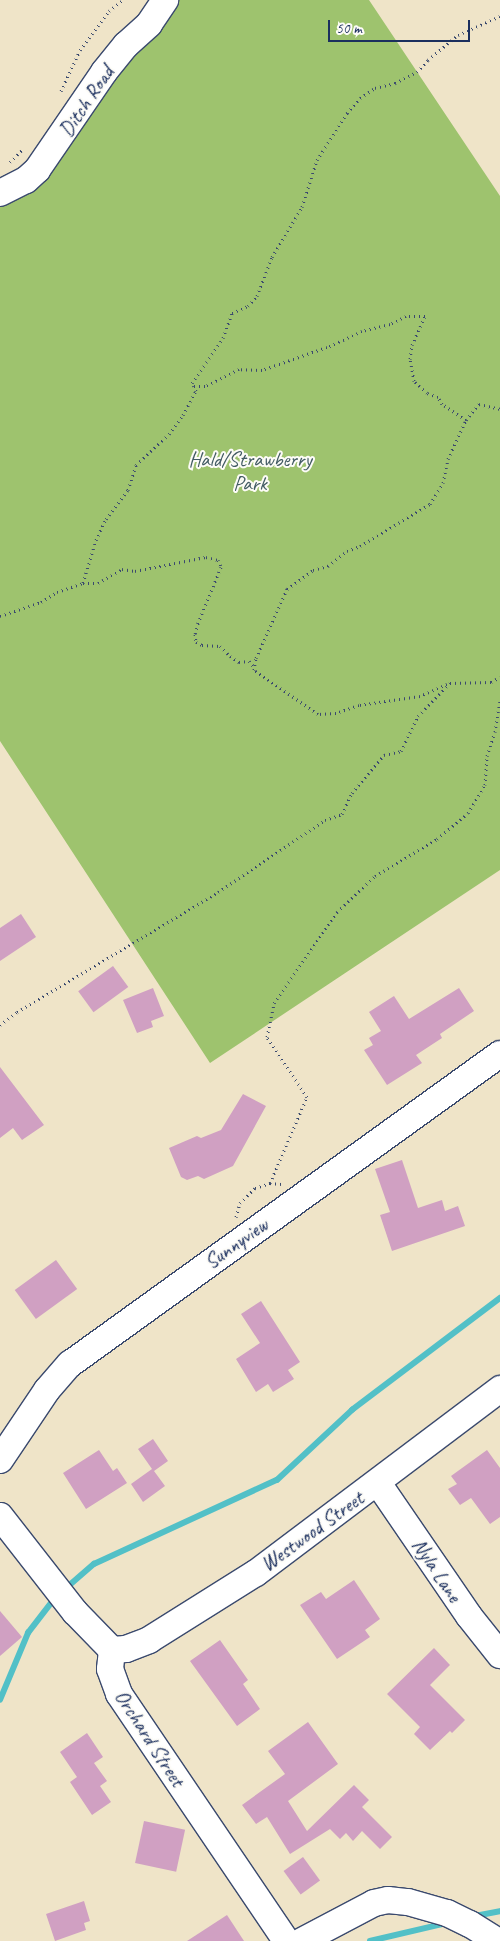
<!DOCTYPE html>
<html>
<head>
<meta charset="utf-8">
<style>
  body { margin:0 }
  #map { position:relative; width:500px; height:1941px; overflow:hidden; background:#efe4c8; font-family:Caveat,sans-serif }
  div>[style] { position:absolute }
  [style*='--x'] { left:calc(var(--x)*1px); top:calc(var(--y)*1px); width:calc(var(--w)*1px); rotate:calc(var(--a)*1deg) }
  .green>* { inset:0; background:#9ec36e }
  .stream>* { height:5.5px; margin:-2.75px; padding:0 2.75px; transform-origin:2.75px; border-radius:2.75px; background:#52c0c7 }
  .building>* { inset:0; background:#d0a0c2; transform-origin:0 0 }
  .path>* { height:3px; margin-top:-1.5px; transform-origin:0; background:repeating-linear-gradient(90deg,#3b4a6e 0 1px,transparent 0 5px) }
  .roads { filter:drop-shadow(1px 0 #3b4a6e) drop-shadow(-1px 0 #3b4a6e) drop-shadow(0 1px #3b4a6e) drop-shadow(0 -1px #3b4a6e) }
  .minor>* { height:26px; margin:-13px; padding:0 13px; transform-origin:13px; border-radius:13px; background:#fff }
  span { translate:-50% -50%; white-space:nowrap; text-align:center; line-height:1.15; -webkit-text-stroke:4px #fdfcf7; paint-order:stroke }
  .street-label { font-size:21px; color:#1b2f5e }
  .park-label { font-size:21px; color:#425b63 }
  .scale { position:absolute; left:328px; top:20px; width:142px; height:22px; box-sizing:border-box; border:2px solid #1b2f5e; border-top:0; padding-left:6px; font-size:15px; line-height:18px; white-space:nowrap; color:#1b2f5e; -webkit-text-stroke:4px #fdfcf7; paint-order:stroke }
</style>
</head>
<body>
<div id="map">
  <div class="green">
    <i style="clip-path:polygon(176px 0,369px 0,500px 196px,500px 870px,210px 1063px,0 741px,0 202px,113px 77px)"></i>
  </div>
  <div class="stream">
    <i style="--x:65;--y:1589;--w:38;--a:-41"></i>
    <i style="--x:94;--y:1564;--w:201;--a:-24.7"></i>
    <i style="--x:277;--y:1480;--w:103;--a:-43"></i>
    <i style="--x:352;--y:1410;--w:186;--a:-37.1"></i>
    <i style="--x:0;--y:1700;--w:73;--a:-67.3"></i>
    <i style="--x:28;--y:1633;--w:44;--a:-52.4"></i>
    <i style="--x:475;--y:1916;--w:25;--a:-11"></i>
    <i style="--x:370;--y:1941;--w:79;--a:-13.2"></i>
  </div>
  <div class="building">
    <i style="clip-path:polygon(21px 914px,36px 937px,0 961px,0 928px)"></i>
    <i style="left:113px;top:966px;width:26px;height:43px;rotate:54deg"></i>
    <i style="clip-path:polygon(153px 988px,164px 1016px,151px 1021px,153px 1027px,137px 1033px,123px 1000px)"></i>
    <i style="clip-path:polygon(459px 988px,474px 1011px,440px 1034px,442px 1038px,416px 1055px,422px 1063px,387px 1085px,364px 1050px,373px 1045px,369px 1038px,381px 1031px,369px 1012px,394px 996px,409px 1019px)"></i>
    <i style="clip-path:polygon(0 1067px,44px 1125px,22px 1140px,13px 1128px,0 1138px)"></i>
    <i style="clip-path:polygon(243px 1094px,266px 1106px,233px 1166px,204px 1179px,198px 1176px,187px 1180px,181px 1177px,169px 1148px,197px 1136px,201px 1138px,221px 1130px)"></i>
    <i style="clip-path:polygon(402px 1160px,418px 1208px,442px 1200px,445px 1211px,458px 1206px,465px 1226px,392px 1251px,380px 1215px,390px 1212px,375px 1169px)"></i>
    <i style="left:56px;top:1260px;width:36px;height:51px;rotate:54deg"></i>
    <i style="clip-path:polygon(261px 1301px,300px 1362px,288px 1370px,294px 1379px,273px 1392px,268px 1384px,256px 1392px,236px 1359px,260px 1343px,241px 1314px)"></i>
    <i style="clip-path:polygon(153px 1439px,168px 1461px,154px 1471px,165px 1486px,143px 1502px,131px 1484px,152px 1469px,138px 1449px)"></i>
    <i style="clip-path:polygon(99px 1450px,113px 1471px,117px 1468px,127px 1483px,86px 1509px,63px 1473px)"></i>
    <i style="clip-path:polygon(487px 1450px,500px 1468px,500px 1517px,490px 1524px,471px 1498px,460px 1505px,448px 1489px,457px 1484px,451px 1476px)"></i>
    <i style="clip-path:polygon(354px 1580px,380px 1619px,365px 1630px,370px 1637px,337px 1659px,300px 1605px,321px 1592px,326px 1599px)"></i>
    <i style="clip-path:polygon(0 1611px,22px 1637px,0 1656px)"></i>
    <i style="clip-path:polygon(220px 1640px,248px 1680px,243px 1684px,260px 1709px,237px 1726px,190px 1661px)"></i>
    <i style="clip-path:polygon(434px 1648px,450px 1665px,430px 1685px,465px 1720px,452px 1733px,450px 1731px,430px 1750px,414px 1734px,420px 1727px,387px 1694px)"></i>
    <i style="clip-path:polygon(308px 1722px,338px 1764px,288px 1801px,307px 1831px,354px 1785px,369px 1800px,362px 1807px,392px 1837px,380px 1849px,362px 1831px,353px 1841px,346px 1833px,340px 1839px,330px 1829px,290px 1854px,267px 1817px,256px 1824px,242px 1805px,285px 1774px,268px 1751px)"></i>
    <i style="clip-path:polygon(87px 1733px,103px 1757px,94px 1763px,107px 1781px,100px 1786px,111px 1802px,92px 1815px,70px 1782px,77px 1777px,60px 1752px)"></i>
    <i style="left:144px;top:1821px;width:42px;height:43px;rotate:12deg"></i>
    <i style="left:303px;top:1857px;width:29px;height:24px;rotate:54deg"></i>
    <i style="clip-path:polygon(84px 1901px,90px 1921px,84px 1923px,86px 1930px,55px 1941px,46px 1914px)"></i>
    <i style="clip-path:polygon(227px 1915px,244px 1941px,187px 1941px)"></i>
  </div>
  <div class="path">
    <i style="--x:61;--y:91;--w:45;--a:-65.1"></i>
    <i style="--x:80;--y:50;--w:49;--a:-53.4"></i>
    <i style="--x:109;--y:11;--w:18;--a:-38"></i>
    <i style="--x:10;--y:162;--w:17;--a:-45"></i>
    <i style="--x:466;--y:420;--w:29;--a:-146"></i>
    <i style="--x:442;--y:404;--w:8;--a:-120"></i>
    <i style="--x:438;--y:397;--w:12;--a:-160"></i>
    <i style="--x:427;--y:393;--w:18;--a:-137"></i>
    <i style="--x:414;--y:381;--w:22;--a:-100"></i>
    <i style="--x:410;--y:359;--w:14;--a:-82"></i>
    <i style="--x:412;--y:345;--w:32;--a:-66"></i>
    <i style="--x:425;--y:316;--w:19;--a:180"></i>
    <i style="--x:406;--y:316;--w:18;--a:153"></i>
    <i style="--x:390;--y:324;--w:29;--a:166"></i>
    <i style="--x:362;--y:331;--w:38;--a:155"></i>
    <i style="--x:327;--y:347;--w:69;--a:160.5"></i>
    <i style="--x:262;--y:370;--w:23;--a:-178"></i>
    <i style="--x:239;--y:369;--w:38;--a:153"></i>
    <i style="--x:205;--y:386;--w:11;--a:180"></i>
    <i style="--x:194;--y:386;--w:4;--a:-124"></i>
    <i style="--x:192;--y:383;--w:55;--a:-55.4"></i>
    <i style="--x:223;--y:338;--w:27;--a:-70"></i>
    <i style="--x:232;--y:313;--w:17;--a:-24"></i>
    <i style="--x:248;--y:306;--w:13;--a:-48"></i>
    <i style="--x:257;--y:296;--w:42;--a:-69"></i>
    <i style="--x:272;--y:257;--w:58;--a:-59"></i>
    <i style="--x:302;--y:207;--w:49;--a:-72.3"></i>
    <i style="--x:317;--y:160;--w:56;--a:-57.4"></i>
    <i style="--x:347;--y:113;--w:20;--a:-49"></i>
    <i style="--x:360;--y:98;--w:18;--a:-34"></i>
    <i style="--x:375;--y:88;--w:21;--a:-14"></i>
    <i style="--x:395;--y:83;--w:25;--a:-27"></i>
    <i style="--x:417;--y:72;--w:16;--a:-47"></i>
    <i style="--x:428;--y:60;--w:39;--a:-40"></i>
    <i style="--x:458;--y:35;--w:46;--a:-24.3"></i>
    <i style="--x:83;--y:583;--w:45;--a:-73.2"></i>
    <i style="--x:96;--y:540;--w:23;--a:-65"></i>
    <i style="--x:106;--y:519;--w:36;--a:-53"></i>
    <i style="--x:128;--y:490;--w:26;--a:-72"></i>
    <i style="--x:136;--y:465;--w:45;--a:-43.2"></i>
    <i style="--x:169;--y:434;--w:24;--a:-54"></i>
    <i style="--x:183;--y:415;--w:27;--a:-62"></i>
    <i style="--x:196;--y:391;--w:5;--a:-112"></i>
    <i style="--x:0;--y:616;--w:43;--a:-18.9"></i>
    <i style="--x:41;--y:602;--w:19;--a:-32"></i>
    <i style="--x:57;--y:592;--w:28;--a:-19"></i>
    <i style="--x:83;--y:583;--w:15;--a:0"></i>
    <i style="--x:98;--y:583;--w:28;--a:-30"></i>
    <i style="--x:122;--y:569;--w:13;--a:9"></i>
    <i style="--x:135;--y:571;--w:72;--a:-11.2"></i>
    <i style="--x:206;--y:557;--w:12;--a:14"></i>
    <i style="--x:218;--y:560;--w:8;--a:67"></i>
    <i style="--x:221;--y:567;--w:61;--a:112.3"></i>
    <i style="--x:198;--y:623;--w:11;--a:105"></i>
    <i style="--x:195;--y:634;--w:8;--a:83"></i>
    <i style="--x:196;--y:642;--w:7;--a:27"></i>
    <i style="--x:202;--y:645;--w:18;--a:3"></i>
    <i style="--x:220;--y:646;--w:14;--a:45"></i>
    <i style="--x:230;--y:656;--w:11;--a:34"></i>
    <i style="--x:239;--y:662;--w:10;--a:-6"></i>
    <i style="--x:249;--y:661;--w:6;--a:51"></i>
    <i style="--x:447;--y:684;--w:30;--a:156"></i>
    <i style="--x:420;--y:696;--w:62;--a:171.6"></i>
    <i style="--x:359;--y:705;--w:24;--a:161"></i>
    <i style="--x:336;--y:713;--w:18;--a:177"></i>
    <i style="--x:318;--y:714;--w:78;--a:-145.5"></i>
    <i style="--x:254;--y:670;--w:12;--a:-81"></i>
    <i style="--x:256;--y:658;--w:76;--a:-65.8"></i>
    <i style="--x:287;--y:589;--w:32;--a:-36"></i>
    <i style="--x:313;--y:570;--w:16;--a:-15"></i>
    <i style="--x:328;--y:566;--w:24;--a:-38"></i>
    <i style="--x:347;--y:551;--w:14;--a:-21"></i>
    <i style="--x:360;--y:546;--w:82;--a:-31"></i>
    <i style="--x:430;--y:504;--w:25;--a:-58"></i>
    <i style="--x:443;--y:483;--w:25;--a:-78"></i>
    <i style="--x:448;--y:459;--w:43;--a:-65.2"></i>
    <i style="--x:466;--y:420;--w:21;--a:-51"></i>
    <i style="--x:479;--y:404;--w:22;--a:13"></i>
    <i style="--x:0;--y:1025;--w:21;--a:-37"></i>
    <i style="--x:17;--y:1012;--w:234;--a:-30.8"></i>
    <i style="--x:218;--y:892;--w:129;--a:-33.9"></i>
    <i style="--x:325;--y:820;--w:18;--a:-19"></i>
    <i style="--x:342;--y:814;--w:23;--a:-65"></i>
    <i style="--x:352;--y:793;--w:50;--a:-49.9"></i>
    <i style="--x:384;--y:755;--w:17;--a:-13"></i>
    <i style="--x:401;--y:751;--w:39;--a:-64"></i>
    <i style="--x:418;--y:716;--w:46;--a:-45.9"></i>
    <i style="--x:450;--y:683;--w:41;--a:-1.4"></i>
    <i style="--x:491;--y:682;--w:10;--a:-29"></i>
    <i style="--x:281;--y:1184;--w:11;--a:-175"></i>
    <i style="--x:270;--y:1183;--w:94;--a:-66.7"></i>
    <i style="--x:307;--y:1097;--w:72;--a:-123.7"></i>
    <i style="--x:267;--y:1037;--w:35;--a:-78"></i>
    <i style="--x:274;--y:1003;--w:111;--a:-55.3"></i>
    <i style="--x:337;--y:912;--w:52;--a:-43.5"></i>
    <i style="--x:375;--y:876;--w:72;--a:-30.8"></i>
    <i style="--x:437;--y:839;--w:40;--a:-40"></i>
    <i style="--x:468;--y:813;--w:33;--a:-59"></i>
    <i style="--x:485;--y:785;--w:29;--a:-86"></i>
    <i style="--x:487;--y:756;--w:25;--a:-72"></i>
    <i style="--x:495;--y:732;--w:32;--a:-81"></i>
    <i style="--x:236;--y:1217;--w:15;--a:-74"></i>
    <i style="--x:240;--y:1203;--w:21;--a:-45"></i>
    <i style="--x:255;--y:1188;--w:16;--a:-18"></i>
  </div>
  <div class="roads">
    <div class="minor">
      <i style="--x:0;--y:193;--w:29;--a:-27"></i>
      <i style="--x:26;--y:180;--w:15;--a:-42"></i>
      <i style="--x:37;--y:170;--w:119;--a:-55.6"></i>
      <i style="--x:104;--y:72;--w:35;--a:-51"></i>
      <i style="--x:126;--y:45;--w:31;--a:-42"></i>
      <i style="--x:149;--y:24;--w:29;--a:-56"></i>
      <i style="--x:0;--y:1460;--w:84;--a:-56.1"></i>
      <i style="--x:47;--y:1390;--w:35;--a:-49"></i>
      <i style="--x:70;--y:1364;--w:530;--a:-35.79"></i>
      <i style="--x:378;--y:1483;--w:161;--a:55.6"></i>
      <i style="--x:469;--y:1616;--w:50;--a:51.5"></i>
      <i style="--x:0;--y:1516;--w:122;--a:52"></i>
      <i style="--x:75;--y:1612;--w:53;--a:45.8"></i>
      <i style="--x:112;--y:1650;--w:19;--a:96"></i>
      <i style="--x:110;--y:1669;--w:27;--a:70"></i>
      <i style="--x:119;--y:1694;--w:298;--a:55.9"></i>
      <i style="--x:112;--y:1650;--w:14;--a:-4"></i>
      <i style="--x:126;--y:1649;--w:25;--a:-21"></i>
      <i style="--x:149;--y:1640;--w:126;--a:-32.1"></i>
      <i style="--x:256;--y:1573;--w:306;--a:-37"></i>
      <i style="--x:302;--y:1941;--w:81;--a:-27.8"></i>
      <i style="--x:374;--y:1903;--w:14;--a:-12"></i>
      <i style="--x:388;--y:1900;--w:20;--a:6"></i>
      <i style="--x:408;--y:1902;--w:41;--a:15.8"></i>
      <i style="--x:447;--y:1913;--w:25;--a:26"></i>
      <i style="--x:470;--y:1924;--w:32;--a:32"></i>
    </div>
  </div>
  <div class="street-label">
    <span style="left:86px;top:101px;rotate:-56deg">Ditch Road</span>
    <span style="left:236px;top:1243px;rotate:-36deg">Sunnyview</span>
    <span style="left:312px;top:1531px;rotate:-36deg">Westwood Street</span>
    <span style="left:437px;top:1570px;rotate:56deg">Nyla Lane</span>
    <span style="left:150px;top:1738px;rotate:57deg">Orchard Street</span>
  </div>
  <div class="park-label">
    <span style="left:250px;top:471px">Hald/Strawberry<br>Park</span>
  </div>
  <div class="scale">50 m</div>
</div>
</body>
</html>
